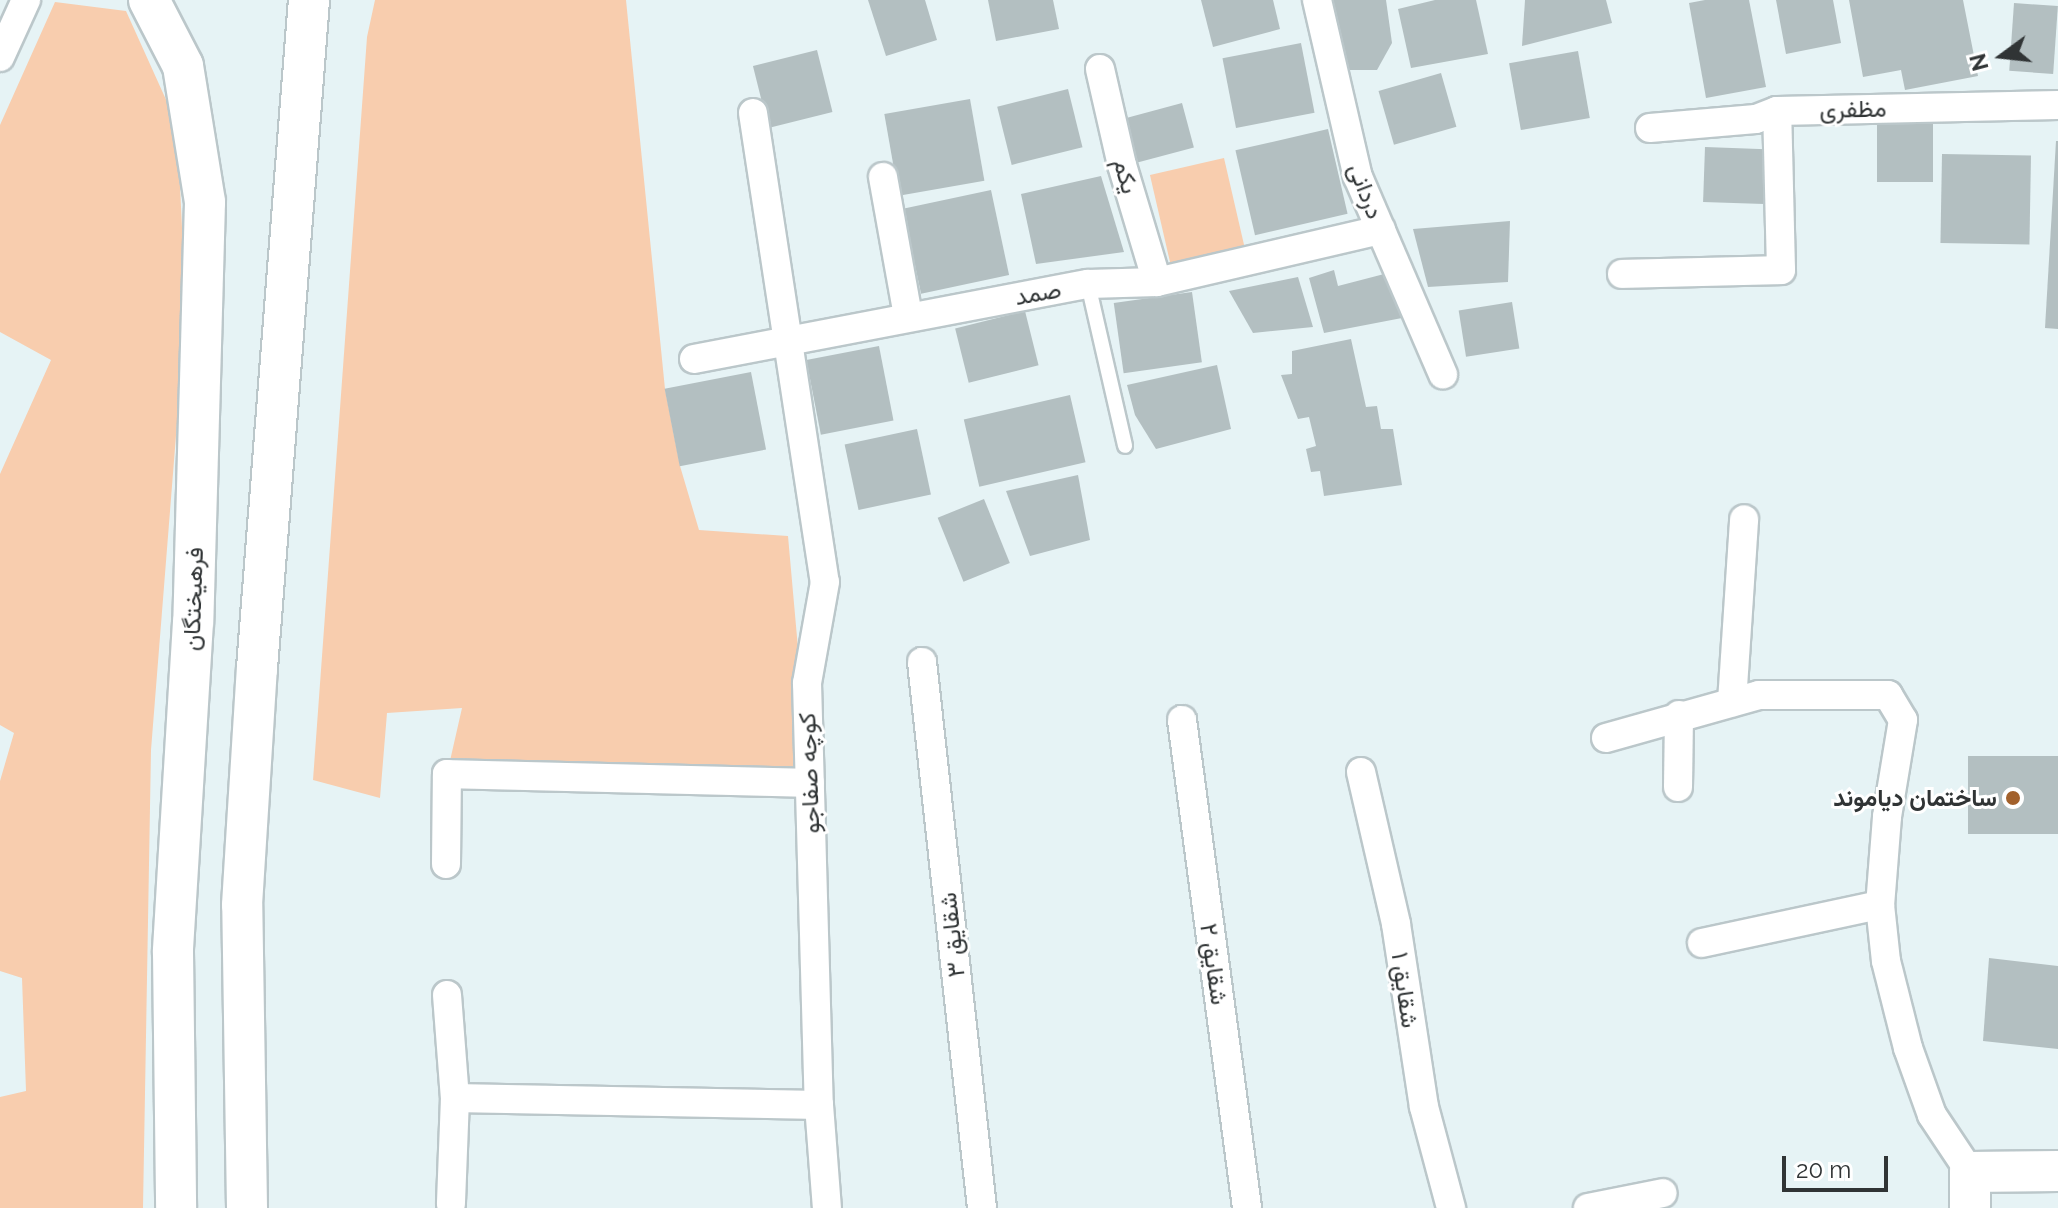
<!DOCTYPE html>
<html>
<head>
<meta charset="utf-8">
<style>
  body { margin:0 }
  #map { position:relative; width:2058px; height:1208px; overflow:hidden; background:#e6f3f5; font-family:Raleway,Vazirmatn,sans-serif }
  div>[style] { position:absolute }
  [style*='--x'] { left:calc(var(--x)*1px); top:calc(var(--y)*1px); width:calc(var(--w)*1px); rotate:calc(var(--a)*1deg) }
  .green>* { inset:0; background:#f8cdae; transform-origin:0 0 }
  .building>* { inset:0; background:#b3bfc1; transform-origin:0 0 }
  .roads { filter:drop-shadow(2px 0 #bbc7ca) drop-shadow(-2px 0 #bbc7ca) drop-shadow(0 2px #bbc7ca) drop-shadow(0 -2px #bbc7ca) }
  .lane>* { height:14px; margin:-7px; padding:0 7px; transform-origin:7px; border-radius:7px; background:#fff }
  .street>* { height:28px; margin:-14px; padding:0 14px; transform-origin:14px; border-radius:14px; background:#fff }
  .secondary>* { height:40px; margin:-20px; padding:0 20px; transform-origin:20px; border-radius:20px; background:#fff }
  .dots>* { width:22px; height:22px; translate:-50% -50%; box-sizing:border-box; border:4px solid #fff; border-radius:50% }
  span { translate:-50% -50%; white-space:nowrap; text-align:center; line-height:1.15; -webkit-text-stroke:6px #fff; paint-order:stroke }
  .street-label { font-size:24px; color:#303435 }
  .poi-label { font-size:24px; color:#303435; font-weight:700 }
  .right { translate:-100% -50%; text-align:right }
  .north { position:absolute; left:1962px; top:16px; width:80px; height:80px; -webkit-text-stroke:6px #fff; paint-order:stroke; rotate:255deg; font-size:22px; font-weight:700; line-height:32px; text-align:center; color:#303435 }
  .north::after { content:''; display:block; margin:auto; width:28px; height:36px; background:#303435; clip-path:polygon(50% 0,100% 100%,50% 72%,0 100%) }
  .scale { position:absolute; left:1782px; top:1156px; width:106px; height:36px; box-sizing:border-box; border:4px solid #303435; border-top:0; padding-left:10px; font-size:24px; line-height:28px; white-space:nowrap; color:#303435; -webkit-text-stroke:6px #fff; paint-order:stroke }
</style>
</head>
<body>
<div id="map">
  <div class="green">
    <i style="clip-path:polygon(375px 0,626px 0,665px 389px,680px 466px,699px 530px,788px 536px,810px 783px,447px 774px,462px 708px,387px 713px,380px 798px,313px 780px,367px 37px)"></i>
    <i style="clip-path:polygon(55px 2px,126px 11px,177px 124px,186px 310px,151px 750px,143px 1208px,0 1208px,0 1097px,26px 1091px,22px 978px,0 971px,0 781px,14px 733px,0 725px,0 474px,51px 360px,0 332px,0 125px)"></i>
    <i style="left:1224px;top:158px;width:91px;height:76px;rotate:77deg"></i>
  </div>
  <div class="building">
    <i style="clip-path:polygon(868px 0,925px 0,937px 40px,886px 56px)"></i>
    <i style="clip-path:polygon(988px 0,1053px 0,1059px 29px,996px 41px)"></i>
    <i style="clip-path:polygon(1201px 0,1273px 0,1280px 29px,1213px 47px)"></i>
    <i style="clip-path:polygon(1332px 0,1386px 0,1392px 43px,1377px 70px,1349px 70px)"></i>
    <i style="clip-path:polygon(1435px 0,1476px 0,1488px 54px,1411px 68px,1398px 9px)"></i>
    <i style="clip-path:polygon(1525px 0,1606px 0,1612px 23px,1522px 46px)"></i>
    <i style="clip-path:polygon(1705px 0,1749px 0,1766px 87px,1706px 98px,1689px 3px)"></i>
    <i style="clip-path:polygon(1776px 0,1833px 0,1841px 43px,1786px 54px)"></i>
    <i style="clip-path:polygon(1849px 0,1963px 0,1978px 76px,1905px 90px,1901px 70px,1863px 77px)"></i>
    <i style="left:2014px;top:3px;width:44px;height:68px;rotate:4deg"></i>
    <i style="left:1301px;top:43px;width:71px;height:80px;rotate:79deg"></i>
    <i style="left:817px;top:50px;width:64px;height:66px;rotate:76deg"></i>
    <i style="left:1578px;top:51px;width:68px;height:70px;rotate:80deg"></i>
    <i style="left:1441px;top:73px;width:56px;height:65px;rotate:74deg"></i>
    <i style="left:1068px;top:89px;width:60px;height:73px;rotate:76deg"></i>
    <i style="left:970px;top:99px;width:83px;height:87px;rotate:80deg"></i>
    <i style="left:1182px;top:103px;width:46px;height:73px;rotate:75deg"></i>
    <i style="left:1877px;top:123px;width:56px;height:59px"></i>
    <i style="left:1328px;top:129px;width:87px;height:95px;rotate:77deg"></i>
    <i style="clip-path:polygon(2056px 141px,2058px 141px,2058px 329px,2045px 328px)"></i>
    <i style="left:1705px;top:147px;width:61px;height:55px;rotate:2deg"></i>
    <i style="left:1942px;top:154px;width:89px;height:89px;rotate:1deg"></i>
    <i style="clip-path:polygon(1101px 176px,1124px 252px,1036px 264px,1021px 194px)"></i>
    <i style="left:991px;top:190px;width:87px;height:90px;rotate:78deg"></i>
    <i style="clip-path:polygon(1510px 221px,1508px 282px,1428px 287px,1413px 229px)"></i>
    <i style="clip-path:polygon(1334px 270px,1338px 286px,1388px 273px,1402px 318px,1324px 333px,1309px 278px)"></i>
    <i style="clip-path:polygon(1298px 277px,1313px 327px,1253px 333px,1229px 291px)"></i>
    <i style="left:1192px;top:292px;width:71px;height:79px;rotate:82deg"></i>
    <i style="left:1512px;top:302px;width:47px;height:54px;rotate:81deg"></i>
    <i style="left:1025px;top:311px;width:56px;height:72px;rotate:76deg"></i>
    <i style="clip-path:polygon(1351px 339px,1366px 407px,1377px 406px,1381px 429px,1393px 429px,1402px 485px,1324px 496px,1320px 471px,1311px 472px,1306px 449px,1316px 446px,1309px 417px,1298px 419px,1281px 375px,1292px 374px,1292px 351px)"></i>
    <i style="left:879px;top:346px;width:76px;height:74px;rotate:79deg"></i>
    <i style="clip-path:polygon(1217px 365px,1231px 429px,1156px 449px,1135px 415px,1127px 385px)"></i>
    <i style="left:751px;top:372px;width:79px;height:88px;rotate:79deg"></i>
    <i style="left:1070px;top:395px;width:69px;height:109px;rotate:77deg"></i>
    <i style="left:917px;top:429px;width:67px;height:74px;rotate:78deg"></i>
    <i style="clip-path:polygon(1078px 475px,1090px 540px,1030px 556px,1006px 491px)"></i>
    <i style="left:984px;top:499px;width:69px;height:50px;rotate:68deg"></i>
    <i style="left:2058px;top:756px;width:78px;height:90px;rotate:90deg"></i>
    <i style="clip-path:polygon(1989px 958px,2058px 966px,2058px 1049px,1983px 1041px)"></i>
  </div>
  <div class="roads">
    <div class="lane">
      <i style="--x:1088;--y:284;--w:166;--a:77.1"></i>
    </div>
    <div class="street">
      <i style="--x:1317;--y:0;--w:182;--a:77"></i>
      <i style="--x:1358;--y:177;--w:215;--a:66.7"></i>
      <i style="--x:0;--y:57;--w:63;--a:-65.5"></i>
      <i style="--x:1100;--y:69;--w:98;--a:77.1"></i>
      <i style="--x:1122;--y:165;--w:122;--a:73.3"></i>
      <i style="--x:753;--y:113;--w:474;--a:81.3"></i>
      <i style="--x:825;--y:582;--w:103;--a:100.1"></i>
      <i style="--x:807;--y:683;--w:422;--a:88.4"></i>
      <i style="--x:819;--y:1105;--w:103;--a:85.6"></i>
      <i style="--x:1650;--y:128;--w:106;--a:-4.9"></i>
      <i style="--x:1756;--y:119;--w:22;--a:-21"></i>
      <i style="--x:1777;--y:111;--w:281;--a:-1.2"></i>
      <i style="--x:883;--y:177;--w:141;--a:79.8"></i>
      <i style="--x:1622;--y:274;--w:159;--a:-1.4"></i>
      <i style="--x:1781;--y:270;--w:159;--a:-91.4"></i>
      <i style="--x:694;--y:359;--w:401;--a:-10.8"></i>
      <i style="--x:1088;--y:284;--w:69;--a:-1.7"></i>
      <i style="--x:1157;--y:282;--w:230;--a:-13.1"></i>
      <i style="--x:922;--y:662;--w:549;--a:83.73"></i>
      <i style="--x:1732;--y:702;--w:183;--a:-86.2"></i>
      <i style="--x:1182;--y:720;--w:492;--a:82.4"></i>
      <i style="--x:1606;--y:738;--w:159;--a:-15.7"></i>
      <i style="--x:1759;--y:695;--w:129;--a:0"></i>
      <i style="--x:1888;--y:695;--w:29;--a:59"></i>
      <i style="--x:1903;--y:720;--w:98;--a:99.4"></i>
      <i style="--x:1887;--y:817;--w:88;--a:94.5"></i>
      <i style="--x:1880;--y:905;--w:56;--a:83.9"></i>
      <i style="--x:1886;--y:961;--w:90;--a:75.8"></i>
      <i style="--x:1908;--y:1048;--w:71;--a:70.3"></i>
      <i style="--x:1932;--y:1115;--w:69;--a:56.3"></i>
      <i style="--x:1361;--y:772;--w:156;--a:77"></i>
      <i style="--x:1396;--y:924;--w:185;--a:81.3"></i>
      <i style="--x:1424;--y:1107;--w:105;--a:75"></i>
      <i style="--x:1678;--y:787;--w:72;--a:-89.2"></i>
      <i style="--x:446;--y:864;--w:90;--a:-89.4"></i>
      <i style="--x:447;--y:774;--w:363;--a:1.4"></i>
      <i style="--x:1702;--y:943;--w:182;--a:-12.1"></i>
      <i style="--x:447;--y:995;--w:103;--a:85.6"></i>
      <i style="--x:455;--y:1098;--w:106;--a:92.2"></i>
      <i style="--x:455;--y:1098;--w:364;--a:1.1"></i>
      <i style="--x:1588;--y:1208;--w:76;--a:-11.3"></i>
    </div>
    <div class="secondary">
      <i style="--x:149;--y:0;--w:74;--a:62.7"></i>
      <i style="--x:183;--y:66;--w:138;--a:80.8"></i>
      <i style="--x:205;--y:202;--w:420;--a:91.6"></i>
      <i style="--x:193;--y:622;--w:331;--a:93.5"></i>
      <i style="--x:173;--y:952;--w:256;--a:89.3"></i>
      <i style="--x:247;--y:1208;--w:303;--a:-90.9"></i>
      <i style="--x:242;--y:905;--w:237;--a:-86.4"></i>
      <i style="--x:257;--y:668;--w:670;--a:-85.55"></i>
      <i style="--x:1970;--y:1208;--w:36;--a:-90"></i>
      <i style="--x:1970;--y:1172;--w:88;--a:-0.7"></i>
    </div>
  </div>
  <div class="dots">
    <i style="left:2013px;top:798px;background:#a2612c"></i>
  </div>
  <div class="street-label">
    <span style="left:1853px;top:109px;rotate:-1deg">مظفری</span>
    <span style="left:1126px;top:176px;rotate:74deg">یکم</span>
    <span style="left:1366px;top:191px;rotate:69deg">دردانی</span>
    <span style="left:1038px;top:293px;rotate:-10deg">صمد</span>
    <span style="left:193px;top:599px;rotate:-88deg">فرهیختگان</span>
    <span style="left:809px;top:773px;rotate:-92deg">کوچه صفاجو</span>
    <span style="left:952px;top:935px;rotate:-96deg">شقایق ۳</span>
    <span style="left:1214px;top:964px;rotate:82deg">شقایق ۲</span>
    <span style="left:1405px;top:990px;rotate:82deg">شقایق ۱</span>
  </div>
  <div class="poi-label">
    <span class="right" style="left:1997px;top:798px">ساختمان دیاموند</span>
  </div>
  <div class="north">N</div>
  <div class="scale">20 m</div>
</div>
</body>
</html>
